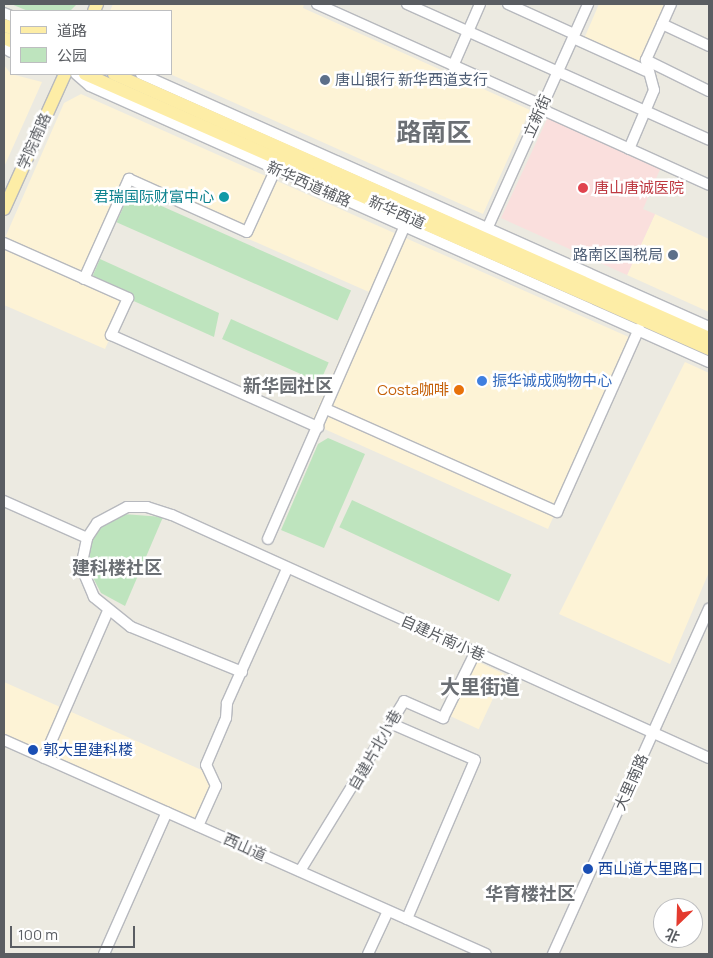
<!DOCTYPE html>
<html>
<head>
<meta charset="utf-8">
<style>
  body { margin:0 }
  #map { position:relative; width:713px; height:958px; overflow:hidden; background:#eceae1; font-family:Manrope,"Noto Sans SC",sans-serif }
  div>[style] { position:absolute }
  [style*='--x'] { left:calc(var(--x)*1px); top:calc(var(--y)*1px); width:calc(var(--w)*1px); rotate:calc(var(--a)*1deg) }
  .commercial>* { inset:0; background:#fdf3d6; transform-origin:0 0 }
  .medical>* { inset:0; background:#fadfdd }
  .green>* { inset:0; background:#bee4be; transform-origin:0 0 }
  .roads { filter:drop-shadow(1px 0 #b7b9be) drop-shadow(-1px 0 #b7b9be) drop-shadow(0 1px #b7b9be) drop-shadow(0 -1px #b7b9be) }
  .minor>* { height:10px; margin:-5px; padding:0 5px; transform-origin:5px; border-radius:5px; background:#fff }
  .major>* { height:12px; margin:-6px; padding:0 6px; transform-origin:6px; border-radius:6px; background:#fdeda6 }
  .dots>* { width:14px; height:14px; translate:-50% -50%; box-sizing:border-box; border:2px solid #fff; border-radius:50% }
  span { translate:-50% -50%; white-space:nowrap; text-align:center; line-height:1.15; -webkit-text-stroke:5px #fff; paint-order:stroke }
  .service-label { font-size:15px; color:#4e5e75 }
  .left { translate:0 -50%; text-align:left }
  .right { translate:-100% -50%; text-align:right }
  .street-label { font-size:15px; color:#5a5d62 }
  .health-label { font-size:15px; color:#be3a42 }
  .culture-label { font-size:15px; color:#0d838f }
  .shop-label { font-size:15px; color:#366cbe }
  .food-label { font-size:15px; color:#c56008 }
  .transit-label { font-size:15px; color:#164399 }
  .quarter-label { font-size:18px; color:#6b6f74; font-weight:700 }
  .district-label { font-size:20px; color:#6b6f74; font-weight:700 }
  .town-label { font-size:25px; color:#6b6f74; font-weight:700 }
  .frame { position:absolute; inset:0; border:5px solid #5a5d62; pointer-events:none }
  .legend { position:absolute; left:10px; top:10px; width:162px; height:65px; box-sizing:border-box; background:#fff; border:1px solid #bdbec0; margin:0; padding:6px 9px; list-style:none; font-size:15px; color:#5a5d62 }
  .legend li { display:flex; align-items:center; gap:10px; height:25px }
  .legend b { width:25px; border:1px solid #bdbec0 }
  .north { position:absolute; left:653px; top:898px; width:50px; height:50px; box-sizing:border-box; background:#fff; border:1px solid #bdbec0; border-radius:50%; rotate:204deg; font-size:14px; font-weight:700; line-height:20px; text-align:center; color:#5a5d62 }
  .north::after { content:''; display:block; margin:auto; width:18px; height:22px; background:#e43b2f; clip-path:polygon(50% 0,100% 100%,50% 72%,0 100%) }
  .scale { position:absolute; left:10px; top:926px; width:125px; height:22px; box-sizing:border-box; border:2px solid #5a5d62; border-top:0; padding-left:6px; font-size:15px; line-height:18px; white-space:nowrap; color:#5a5d62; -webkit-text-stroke:4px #fff; paint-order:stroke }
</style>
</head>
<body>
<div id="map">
  <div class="commercial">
    <i style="clip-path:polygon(113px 4px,304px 4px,303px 8px,530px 110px,483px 214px,170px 74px,171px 11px,110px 11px)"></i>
    <i style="clip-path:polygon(599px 4px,668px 4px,638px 73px,580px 48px)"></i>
    <i style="clip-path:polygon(4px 65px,11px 74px,42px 82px,4px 167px)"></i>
    <i style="clip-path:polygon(81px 94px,631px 338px,548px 529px,311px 423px,369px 292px,124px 184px,81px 281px,126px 302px,105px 349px,4px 305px,4px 240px,64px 103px)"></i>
    <i style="clip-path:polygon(655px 214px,709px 239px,709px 312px,627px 275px)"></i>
    <i style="clip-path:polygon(685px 362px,709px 373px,709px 572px,670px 664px,559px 614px)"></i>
    <i style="left:470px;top:658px;width:38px;height:61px;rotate:25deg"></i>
    <i style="left:4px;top:682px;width:234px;height:49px;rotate:24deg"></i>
  </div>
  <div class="medical">
    <i style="clip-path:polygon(548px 117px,661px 167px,643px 209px,655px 214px,627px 275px,501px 218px)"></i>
  </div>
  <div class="green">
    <i style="clip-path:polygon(11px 4px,77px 4px,70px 11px,28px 11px)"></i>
    <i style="left:130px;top:192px;width:242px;height:33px;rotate:24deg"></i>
    <i style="clip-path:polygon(100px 259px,219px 313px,214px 337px,98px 285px,93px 275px)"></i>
    <i style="left:231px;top:319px;width:107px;height:22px;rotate:24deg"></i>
    <i style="clip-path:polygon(328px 438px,365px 454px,324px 548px,281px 530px,318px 444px)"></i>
    <i style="left:352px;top:500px;width:176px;height:30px;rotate:25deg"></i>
    <i style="clip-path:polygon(123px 514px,163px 517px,125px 606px,101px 593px,87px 566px,92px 537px,104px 524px)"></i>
  </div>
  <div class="roads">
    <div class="minor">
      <i style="--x:317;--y:4;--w:247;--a:24.2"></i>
      <i style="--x:407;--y:4;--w:331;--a:24.2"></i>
      <i style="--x:508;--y:4;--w:72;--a:24.4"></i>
      <i style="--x:4;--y:13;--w:8;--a:23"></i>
      <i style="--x:662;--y:24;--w:52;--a:25.1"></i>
      <i style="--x:573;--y:38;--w:80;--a:24.3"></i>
      <i style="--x:4;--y:48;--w:8;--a:30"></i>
      <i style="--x:646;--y:60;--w:70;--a:26.2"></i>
      <i style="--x:453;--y:66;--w:68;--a:-66.5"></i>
      <i style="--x:76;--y:74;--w:18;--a:41"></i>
      <i style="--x:90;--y:86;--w:678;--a:24.03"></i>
      <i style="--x:141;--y:74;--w:622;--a:24.01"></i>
      <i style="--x:541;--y:109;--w:184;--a:24.3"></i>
      <i style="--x:629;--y:149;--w:64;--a:-67"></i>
      <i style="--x:654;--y:90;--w:31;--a:-105"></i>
      <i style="--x:646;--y:60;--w:61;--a:-65.9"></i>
      <i style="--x:487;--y:229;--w:247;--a:-65.8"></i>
      <i style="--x:4;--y:243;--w:136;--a:23.9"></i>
      <i style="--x:128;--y:298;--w:41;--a:114.7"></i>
      <i style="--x:111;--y:335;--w:227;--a:24"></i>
      <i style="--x:84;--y:279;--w:110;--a:-65.8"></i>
      <i style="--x:129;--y:179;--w:129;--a:24.2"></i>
      <i style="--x:247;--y:232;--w:75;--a:-65.5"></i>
      <i style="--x:326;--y:409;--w:253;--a:24"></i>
      <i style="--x:557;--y:512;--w:201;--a:-65.9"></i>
      <i style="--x:4;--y:501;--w:91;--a:24"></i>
      <i style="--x:268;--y:539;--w:340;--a:-66.4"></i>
      <i style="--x:242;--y:672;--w:120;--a:-157.9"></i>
      <i style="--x:131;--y:627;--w:48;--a:-141"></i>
      <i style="--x:94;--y:597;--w:33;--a:-113"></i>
      <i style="--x:81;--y:567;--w:30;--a:-78"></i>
      <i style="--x:87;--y:538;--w:18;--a:-56"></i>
      <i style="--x:97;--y:523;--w:34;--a:-28"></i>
      <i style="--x:127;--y:507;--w:20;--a:0"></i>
      <i style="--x:147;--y:507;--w:26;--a:18"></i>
      <i style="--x:172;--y:515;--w:589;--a:24.35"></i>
      <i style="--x:392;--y:724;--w:90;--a:23.4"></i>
      <i style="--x:475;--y:760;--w:173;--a:113.2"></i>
      <i style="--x:4;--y:740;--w:527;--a:23.94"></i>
      <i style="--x:44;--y:758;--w:160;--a:-66.5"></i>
      <i style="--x:198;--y:826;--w:44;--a:-65.8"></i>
      <i style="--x:216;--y:786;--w:23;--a:-115"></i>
      <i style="--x:206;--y:765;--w:51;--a:-66.9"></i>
      <i style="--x:226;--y:718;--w:15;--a:-86"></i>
      <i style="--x:227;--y:703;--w:147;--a:-65.9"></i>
      <i style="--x:300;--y:871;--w:199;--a:-58.5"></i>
      <i style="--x:404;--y:701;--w:43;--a:23.6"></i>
      <i style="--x:443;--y:718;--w:72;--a:-63.8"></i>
      <i style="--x:104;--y:954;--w:155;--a:-66.1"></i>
      <i style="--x:368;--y:954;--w:47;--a:-65.1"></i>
      <i style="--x:553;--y:954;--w:379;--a:-65.7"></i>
    </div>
    <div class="major">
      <i style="--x:94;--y:11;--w:8;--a:-67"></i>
      <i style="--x:4;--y:25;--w:8;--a:23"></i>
      <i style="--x:4;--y:38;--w:8;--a:23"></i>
      <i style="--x:85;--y:74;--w:682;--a:23.78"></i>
      <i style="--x:114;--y:74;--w:651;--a:23.93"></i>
      <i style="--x:4;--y:209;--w:148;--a:-65.7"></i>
    </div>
  </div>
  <div class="dots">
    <i style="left:325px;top:80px;background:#5c6f8a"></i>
    <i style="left:583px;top:188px;background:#e0444e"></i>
    <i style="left:224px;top:197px;background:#0f9aa8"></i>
    <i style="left:673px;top:255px;background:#5c6f8a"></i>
    <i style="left:482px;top:381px;background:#3f7fe0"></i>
    <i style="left:459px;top:390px;background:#e8710a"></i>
    <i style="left:33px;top:750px;background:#1a4fb4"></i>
    <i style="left:588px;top:869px;background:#1a4fb4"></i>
  </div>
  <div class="service-label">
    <span class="left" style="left:335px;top:80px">唐山银行 新华西道支行</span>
    <span class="right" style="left:663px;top:255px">路南区国税局</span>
  </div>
  <div class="street-label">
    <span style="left:537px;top:116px;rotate:-66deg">立新街</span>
    <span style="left:34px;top:141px;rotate:-66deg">学院南路</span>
    <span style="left:309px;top:184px;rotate:24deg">新华西道辅路</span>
    <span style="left:397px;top:212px;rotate:24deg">新华西道</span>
    <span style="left:443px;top:638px;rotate:24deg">自建片南小巷</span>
    <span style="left:375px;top:750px;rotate:-60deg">自建片北小巷</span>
    <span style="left:631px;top:782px;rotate:-66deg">大里南路</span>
    <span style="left:245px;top:847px;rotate:24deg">西山道</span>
  </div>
  <div class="health-label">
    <span class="left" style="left:594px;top:188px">唐山唐诚医院</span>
  </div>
  <div class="culture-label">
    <span class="right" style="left:214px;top:197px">君瑞国际财富中心</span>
  </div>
  <div class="shop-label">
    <span class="left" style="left:492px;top:381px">振华诚成购物中心</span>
  </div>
  <div class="food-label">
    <span class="right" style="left:449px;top:390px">Costa咖啡</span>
  </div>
  <div class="transit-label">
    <span class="left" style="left:43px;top:750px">郭大里建科楼</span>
    <span class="left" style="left:598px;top:869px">西山道大里路口</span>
  </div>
  <div class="quarter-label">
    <span style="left:288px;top:385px">新华园社区</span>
    <span style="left:117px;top:567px">建科楼社区</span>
    <span style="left:530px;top:893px">华育楼社区</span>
  </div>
  <div class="district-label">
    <span style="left:480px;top:686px">大里街道</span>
  </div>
  <div class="town-label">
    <span style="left:434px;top:132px">路南区</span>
  </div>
  <div class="frame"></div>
  <ul class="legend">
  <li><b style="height:6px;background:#fdeda6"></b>道路</li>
  <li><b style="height:14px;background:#bee4be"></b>公园</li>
  </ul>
  <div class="north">北</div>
  <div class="scale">100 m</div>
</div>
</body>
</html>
